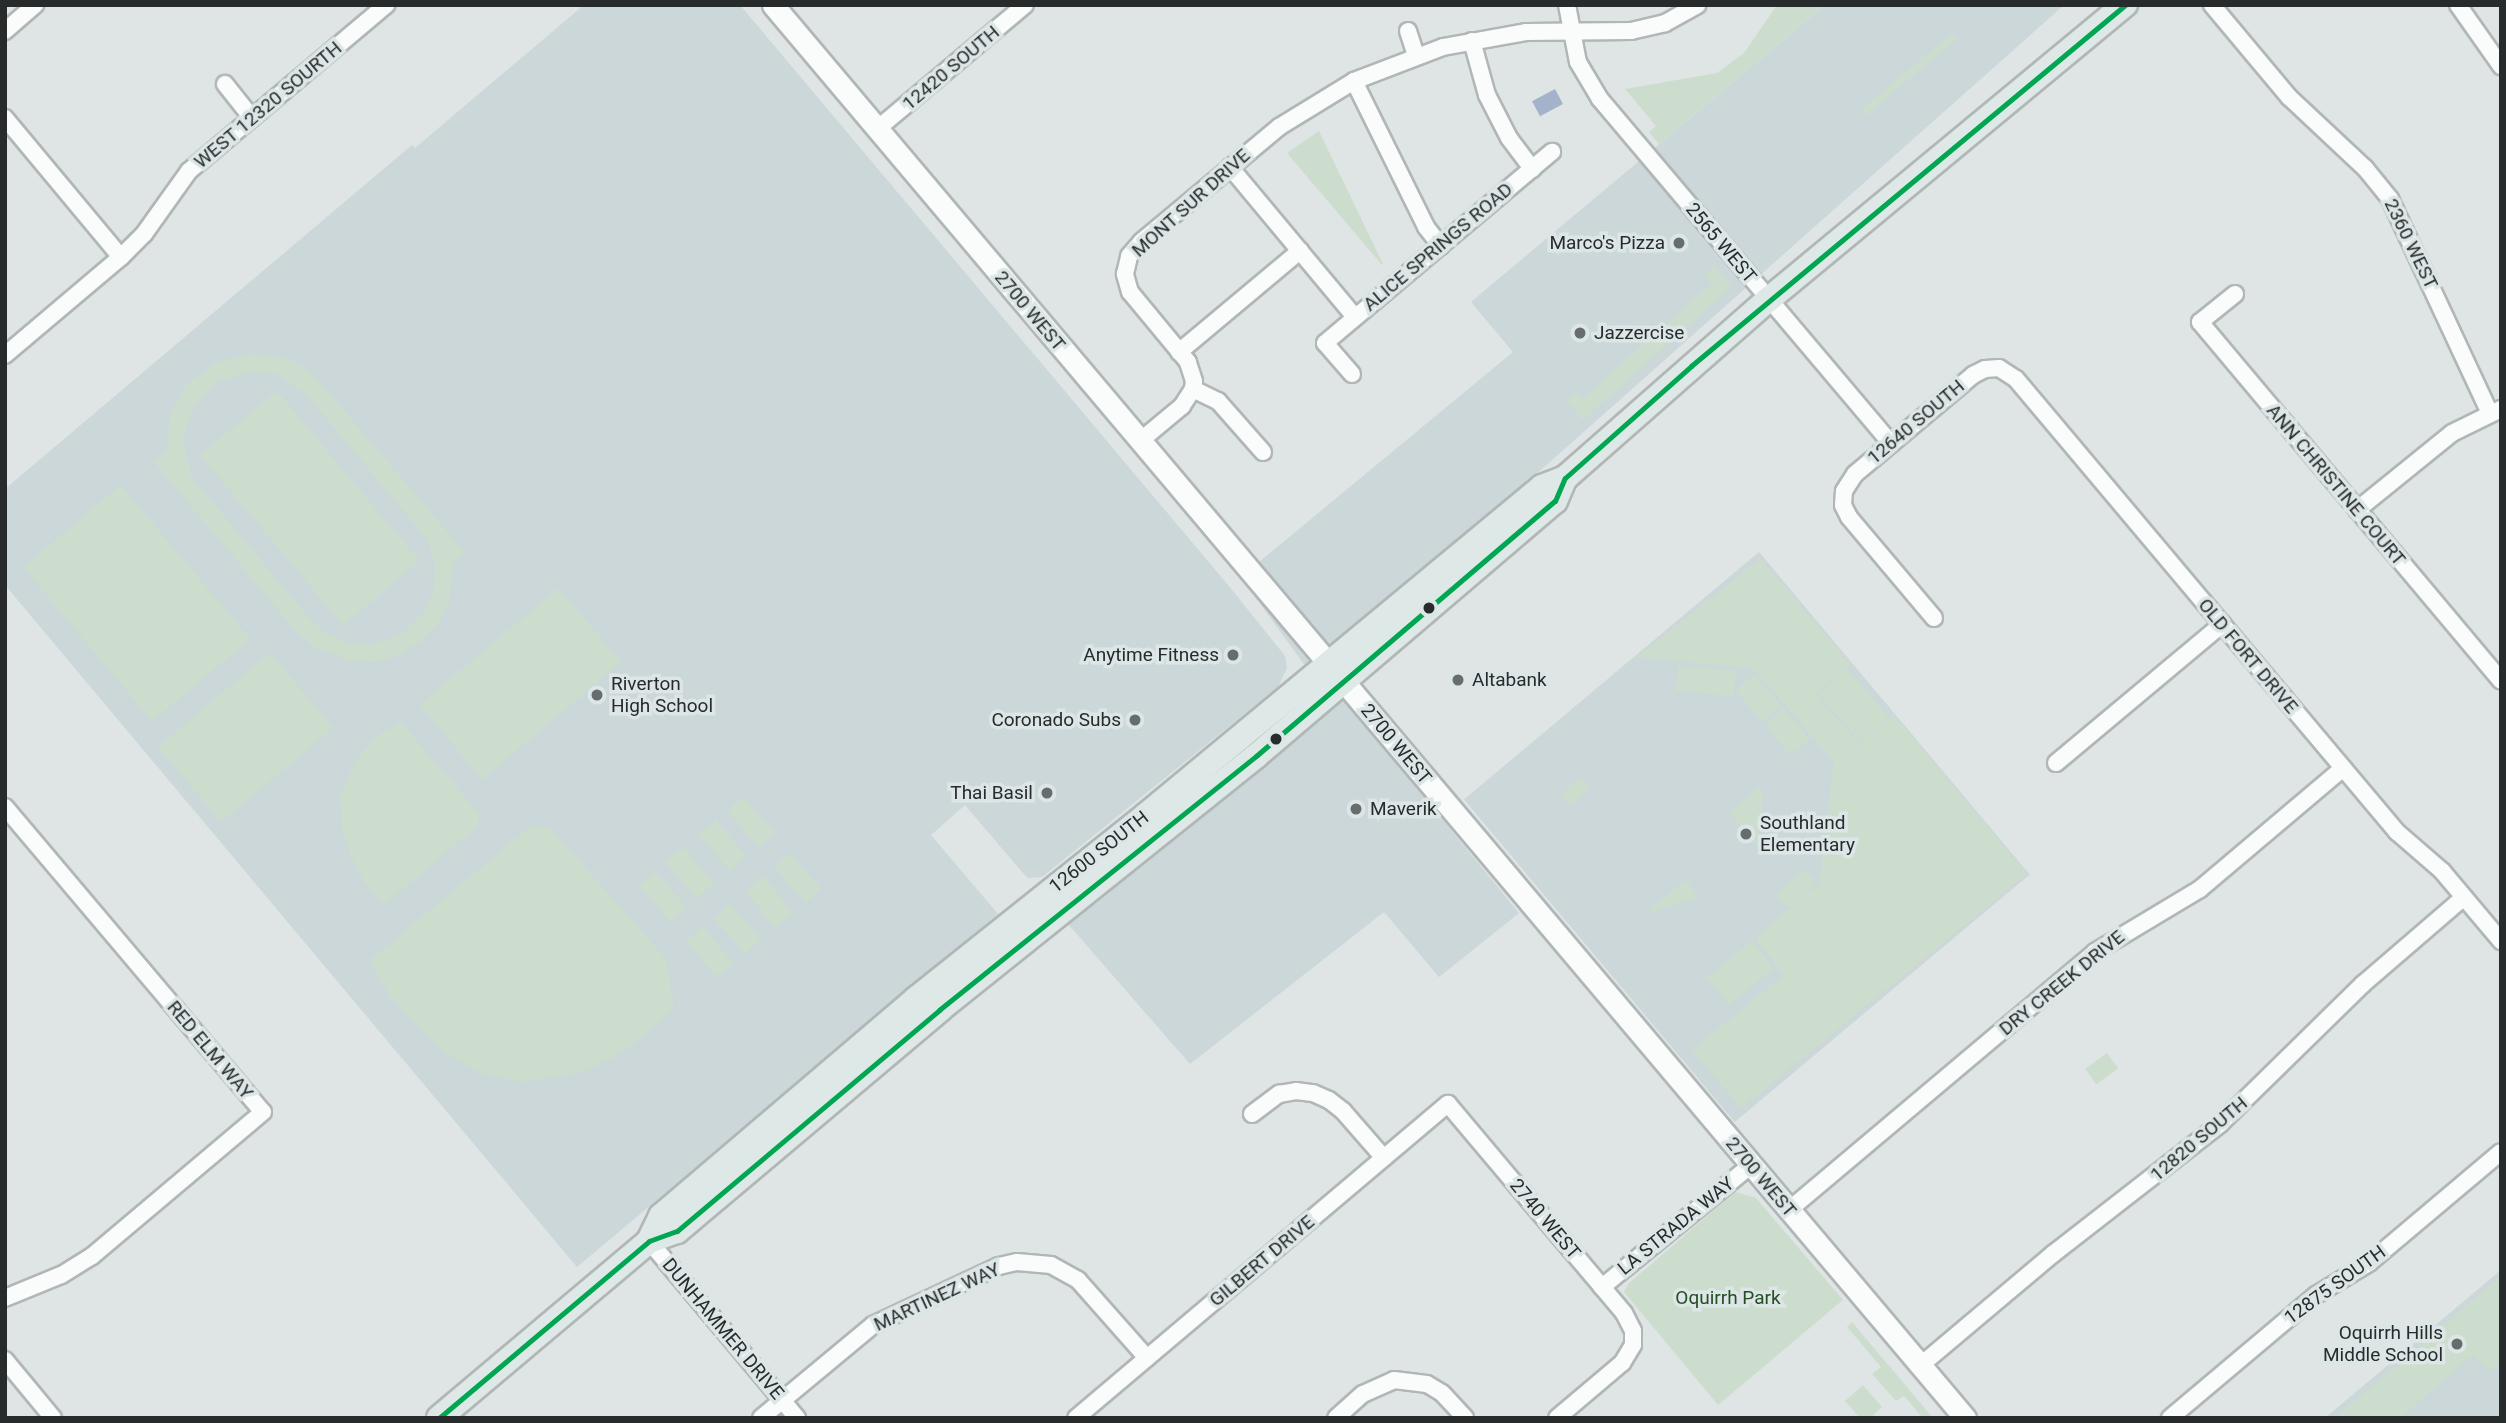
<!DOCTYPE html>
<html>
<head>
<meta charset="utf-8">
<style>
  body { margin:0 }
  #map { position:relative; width:2506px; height:1423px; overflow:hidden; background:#dfe4e4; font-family:Roboto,sans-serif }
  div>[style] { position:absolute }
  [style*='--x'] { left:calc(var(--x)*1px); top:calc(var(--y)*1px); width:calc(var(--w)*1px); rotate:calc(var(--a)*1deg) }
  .built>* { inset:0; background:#cbd7d8; transform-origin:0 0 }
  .green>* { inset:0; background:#cdddcd; transform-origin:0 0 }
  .water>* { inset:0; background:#a4b3cb; transform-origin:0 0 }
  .roads { filter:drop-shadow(2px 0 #b1b6b6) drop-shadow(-2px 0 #b1b6b6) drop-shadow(0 2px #b1b6b6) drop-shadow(0 -2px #b1b6b6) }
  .minor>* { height:16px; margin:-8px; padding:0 8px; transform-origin:8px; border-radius:8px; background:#fafbfb }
  .secondary>* { height:21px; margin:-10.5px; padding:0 10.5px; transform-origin:10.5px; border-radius:10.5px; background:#fafbfb }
  .primary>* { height:24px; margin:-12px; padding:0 12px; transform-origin:12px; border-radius:12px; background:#dee9e7 }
  .bus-1>* { height:5px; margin:-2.5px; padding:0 2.5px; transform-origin:2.5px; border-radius:2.5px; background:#00a651 }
  .dots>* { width:19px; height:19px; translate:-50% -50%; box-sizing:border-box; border:4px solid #dce6e7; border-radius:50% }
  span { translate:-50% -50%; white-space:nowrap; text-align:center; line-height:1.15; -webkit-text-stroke:7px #dce6e7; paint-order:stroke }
  .street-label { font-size:19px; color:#272b2b }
  .poi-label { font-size:19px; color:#272b2b }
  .right { translate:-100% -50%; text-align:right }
  .left { translate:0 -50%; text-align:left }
  .park-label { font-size:19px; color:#244e22 }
  .frame { position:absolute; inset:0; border:7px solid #272b2b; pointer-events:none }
</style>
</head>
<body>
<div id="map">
  <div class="built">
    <i style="clip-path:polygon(584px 5px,740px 5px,1228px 585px,1285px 656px,1287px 668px,1278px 687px,1042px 877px,1028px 878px,1023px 873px,965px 805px,931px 835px,998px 914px,577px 1267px,5px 585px,5px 489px,412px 145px,415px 148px)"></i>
    <i style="clip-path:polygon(1825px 5px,2064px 5px,1318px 668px,1519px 913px,1439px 977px,1384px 912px,1190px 1064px,1042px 894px,1306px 667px,1241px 577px,1513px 352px,1471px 302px)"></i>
    <i style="left:1759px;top:552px;width:421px;height:385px;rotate:50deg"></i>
    <i style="clip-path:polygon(2501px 1270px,2501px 1418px,2325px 1418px)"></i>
  </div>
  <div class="green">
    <i style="clip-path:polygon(1777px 5px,1825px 5px,1659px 144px,1649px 132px,1656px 126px,1625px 89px,1717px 73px,1744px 53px)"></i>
    <i style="left:1952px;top:33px;width:8px;height:119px;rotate:50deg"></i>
    <i style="clip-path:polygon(1319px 131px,1383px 264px,1382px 265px,1287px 153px)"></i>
    <i style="clip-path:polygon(1714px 266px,1732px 287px,1583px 420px,1566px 400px,1575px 392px,1583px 398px,1712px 283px,1705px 274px)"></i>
    <i style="clip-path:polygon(evenodd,253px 353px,291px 360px,313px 374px,465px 553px,453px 563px,449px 601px,438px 623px,420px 642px,399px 655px,374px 662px,349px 661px,314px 647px,295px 630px,154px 462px,166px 452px,170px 416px,187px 384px,216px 362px,253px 353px,254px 371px,278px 375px,308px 396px,427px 539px,435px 562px,434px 587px,426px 610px,400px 635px,368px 645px,346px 642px,325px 633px,309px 618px,191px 476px,183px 441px,193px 407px,219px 381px,254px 371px)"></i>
    <i style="left:277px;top:391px;width:222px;height:100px;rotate:50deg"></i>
    <i style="left:121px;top:485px;width:201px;height:128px;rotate:50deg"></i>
    <i style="clip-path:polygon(1760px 559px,1851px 664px,1816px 694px,1859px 744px,1894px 715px,2027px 874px,1741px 1108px,1692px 1050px,1784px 975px,1755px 938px,1819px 884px,1834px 762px,1754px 669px,1637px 657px)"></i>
    <i style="left:559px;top:588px;width:97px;height:182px;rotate:50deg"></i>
    <i style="left:270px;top:653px;width:98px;height:146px;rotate:50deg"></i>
    <i style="left:1678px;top:666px;width:58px;height:25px;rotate:5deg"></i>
    <i style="left:1847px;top:669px;width:64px;height:38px;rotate:49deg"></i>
    <i style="left:1755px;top:674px;width:41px;height:25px;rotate:51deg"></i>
    <i style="left:1784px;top:709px;width:40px;height:25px;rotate:50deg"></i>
    <i style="clip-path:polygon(400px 721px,479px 814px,478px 826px,383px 905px,363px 880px,350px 853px,342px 829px,340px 796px,356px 760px,376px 737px)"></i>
    <i style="left:1580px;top:777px;width:15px;height:26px;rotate:48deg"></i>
    <i style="clip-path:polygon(1759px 787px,1763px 791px,1760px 845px,1756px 845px,1729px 812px)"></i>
    <i style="left:743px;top:797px;width:48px;height:21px;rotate:49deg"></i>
    <i style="left:716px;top:820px;width:47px;height:22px;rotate:50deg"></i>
    <i style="clip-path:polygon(531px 826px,550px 828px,666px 959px,674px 1009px,632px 1045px,610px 1059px,585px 1071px,524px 1082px,483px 1074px,443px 1052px,391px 998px,370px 960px)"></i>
    <i style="left:683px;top:847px;width:48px;height:23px;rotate:50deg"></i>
    <i style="left:790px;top:853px;width:48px;height:21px;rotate:49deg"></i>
    <i style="left:1804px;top:869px;width:18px;height:38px;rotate:47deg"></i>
    <i style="left:655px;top:871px;width:48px;height:22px;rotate:49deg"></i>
    <i style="left:763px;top:876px;width:48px;height:23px;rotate:51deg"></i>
    <i style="clip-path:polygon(1686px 879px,1698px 897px,1652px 912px,1650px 910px)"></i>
    <i style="left:730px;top:903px;width:48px;height:22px;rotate:49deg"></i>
    <i style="left:703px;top:927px;width:47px;height:22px;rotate:50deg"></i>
    <i style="left:1752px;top:941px;width:35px;height:58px;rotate:51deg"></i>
    <i style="left:2107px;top:1053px;width:19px;height:27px;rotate:54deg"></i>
    <i style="clip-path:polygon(1735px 1192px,1756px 1198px,1843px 1300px,1718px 1405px,1624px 1292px,1628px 1284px)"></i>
    <i style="clip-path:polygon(2501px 1276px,2501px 1362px,2490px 1371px,2473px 1355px,2400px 1418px,2335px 1418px)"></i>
    <i style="clip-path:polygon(1852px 1322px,1933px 1418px,1923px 1418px,1904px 1396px,1896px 1401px,1872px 1374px,1881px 1367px,1847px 1327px)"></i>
    <i style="clip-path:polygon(1863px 1385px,1882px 1407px,1870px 1418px,1860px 1418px,1845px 1401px)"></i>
  </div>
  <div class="water">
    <i style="left:1555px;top:89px;width:17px;height:26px;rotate:62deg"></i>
  </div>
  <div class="roads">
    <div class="minor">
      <i style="--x:1567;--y:5;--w:58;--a:79.1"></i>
      <i style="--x:1578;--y:62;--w:43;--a:59.3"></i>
      <i style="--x:1600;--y:99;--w:451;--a:49.8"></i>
      <i style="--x:2212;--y:5;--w:120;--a:50.1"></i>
      <i style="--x:2289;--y:97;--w:104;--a:43.1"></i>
      <i style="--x:2365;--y:168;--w:40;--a:51"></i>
      <i style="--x:2390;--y:199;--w:236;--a:65"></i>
      <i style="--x:2458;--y:5;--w:75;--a:54.8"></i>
      <i style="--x:5;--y:31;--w:40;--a:-41"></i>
      <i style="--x:1408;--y:31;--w:25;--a:72"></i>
      <i style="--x:1472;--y:41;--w:56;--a:74.5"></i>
      <i style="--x:1487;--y:95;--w:48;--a:62.9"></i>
      <i style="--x:1509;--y:138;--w:39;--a:53"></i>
      <i style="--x:1354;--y:81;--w:163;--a:63.7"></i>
      <i style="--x:1426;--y:227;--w:24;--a:52"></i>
      <i style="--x:225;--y:84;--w:43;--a:51.5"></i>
      <i style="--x:5;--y:118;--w:181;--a:50.2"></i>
      <i style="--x:876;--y:130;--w:194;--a:-40"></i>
      <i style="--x:1230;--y:167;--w:195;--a:50.2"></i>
      <i style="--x:2235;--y:294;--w:45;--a:141.3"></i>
      <i style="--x:2200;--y:322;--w:468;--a:50"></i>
      <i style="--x:1179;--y:352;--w:158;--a:-39.9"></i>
      <i style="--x:5;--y:355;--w:152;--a:-40.2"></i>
      <i style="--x:121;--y:257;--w:33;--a:-45"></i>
      <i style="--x:144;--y:234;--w:77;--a:-54.5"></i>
      <i style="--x:189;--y:171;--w:258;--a:-40.1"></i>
      <i style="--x:1352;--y:374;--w:41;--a:-131.1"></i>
      <i style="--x:1325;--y:343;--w:297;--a:-40.1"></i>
      <i style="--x:1193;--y:389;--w:28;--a:26"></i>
      <i style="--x:1218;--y:401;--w:68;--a:48.6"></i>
      <i style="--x:1140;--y:441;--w:55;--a:-39.8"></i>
      <i style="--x:1182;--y:406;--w:20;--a:-57"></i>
      <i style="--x:1193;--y:389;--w:8;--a:-83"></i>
      <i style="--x:1194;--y:381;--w:20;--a:-108"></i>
      <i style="--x:1188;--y:362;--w:91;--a:-129.6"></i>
      <i style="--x:1130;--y:292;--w:19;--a:-106"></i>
      <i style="--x:1125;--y:274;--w:18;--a:-77"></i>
      <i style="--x:1129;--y:256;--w:18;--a:-49"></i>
      <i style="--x:1141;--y:242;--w:180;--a:-39.8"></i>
      <i style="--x:1279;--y:127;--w:88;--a:-31.5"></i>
      <i style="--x:1354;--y:81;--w:95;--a:-20.9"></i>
      <i style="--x:1443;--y:47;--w:84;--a:-10.2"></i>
      <i style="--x:1526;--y:32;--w:105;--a:-0.5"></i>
      <i style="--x:1631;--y:31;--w:35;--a:-13"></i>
      <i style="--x:1665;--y:23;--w:37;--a:-29"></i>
      <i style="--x:2357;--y:510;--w:122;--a:-39"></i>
      <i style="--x:2452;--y:433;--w:55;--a:-26.1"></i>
      <i style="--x:1934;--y:618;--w:132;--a:-130.1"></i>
      <i style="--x:1849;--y:517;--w:13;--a:-117"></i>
      <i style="--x:1843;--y:505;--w:14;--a:-86"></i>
      <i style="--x:1844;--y:491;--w:20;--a:-57"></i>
      <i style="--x:1855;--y:474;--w:154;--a:-40"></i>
      <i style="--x:1973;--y:375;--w:13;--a:-27"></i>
      <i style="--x:1985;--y:369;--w:14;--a:-4"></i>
      <i style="--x:1999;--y:368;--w:20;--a:33"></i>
      <i style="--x:2016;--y:379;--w:592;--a:49.93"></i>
      <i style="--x:2397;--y:832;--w:60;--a:40.9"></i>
      <i style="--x:2442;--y:871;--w:92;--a:49.9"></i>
      <i style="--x:2056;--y:763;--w:217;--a:-39.9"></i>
      <i style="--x:5;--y:807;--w:399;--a:49.8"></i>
      <i style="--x:263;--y:1112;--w:224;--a:139.9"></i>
      <i style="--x:92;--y:1256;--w:36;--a:148"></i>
      <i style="--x:61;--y:1275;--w:61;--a:157.7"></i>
      <i style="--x:1252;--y:1114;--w:34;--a:-37"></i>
      <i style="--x:1279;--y:1094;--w:17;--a:-10"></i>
      <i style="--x:1296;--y:1091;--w:17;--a:7"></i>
      <i style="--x:1313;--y:1093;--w:17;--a:24"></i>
      <i style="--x:1329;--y:1100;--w:18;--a:38"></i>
      <i style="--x:1343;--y:1111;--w:62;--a:48.9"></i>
      <i style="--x:1789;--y:1210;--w:400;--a:-40.1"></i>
      <i style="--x:2095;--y:952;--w:122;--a:-31"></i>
      <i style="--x:2200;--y:889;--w:187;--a:-40.2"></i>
      <i style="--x:649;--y:1241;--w:231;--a:50.1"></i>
      <i style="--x:1602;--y:1287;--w:193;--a:-39.3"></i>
      <i style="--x:5;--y:1360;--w:75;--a:50.4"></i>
      <i style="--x:1921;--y:1365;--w:172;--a:-40.1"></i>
      <i style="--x:2053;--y:1254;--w:212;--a:-37.9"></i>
      <i style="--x:2220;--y:1124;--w:200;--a:-44.4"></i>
      <i style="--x:2363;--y:984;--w:133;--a:-40.7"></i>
      <i style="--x:761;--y:1418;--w:146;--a:-39.7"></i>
      <i style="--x:873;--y:1325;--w:139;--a:-25.1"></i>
      <i style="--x:999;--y:1266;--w:18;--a:-13"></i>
      <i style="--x:1017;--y:1262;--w:34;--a:5"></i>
      <i style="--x:1051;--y:1265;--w:31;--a:29"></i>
      <i style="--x:1078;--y:1280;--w:104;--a:48.5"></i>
      <i style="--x:1076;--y:1418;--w:487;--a:-40.2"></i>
      <i style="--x:1448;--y:1104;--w:273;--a:49.9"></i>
      <i style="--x:1624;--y:1313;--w:20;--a:63"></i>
      <i style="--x:1633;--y:1331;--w:14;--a:90"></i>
      <i style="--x:1633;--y:1345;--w:21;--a:121"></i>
      <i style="--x:1622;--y:1363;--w:85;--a:139.8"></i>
      <i style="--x:1336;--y:1418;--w:36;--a:-42"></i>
      <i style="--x:1363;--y:1394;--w:34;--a:-24"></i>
      <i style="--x:1394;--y:1380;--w:33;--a:7"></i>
      <i style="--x:1427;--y:1384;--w:17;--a:31"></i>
      <i style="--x:1442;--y:1393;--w:34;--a:47"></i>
      <i style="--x:2170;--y:1418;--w:191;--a:-40.1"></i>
      <i style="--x:2316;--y:1295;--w:62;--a:-31.1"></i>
      <i style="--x:2369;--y:1263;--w:172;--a:-40.1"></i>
    </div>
    <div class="secondary">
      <i style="--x:773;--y:5;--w:1849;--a:49.85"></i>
    </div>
    <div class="primary">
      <i style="--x:649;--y:1241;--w:28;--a:-64"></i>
      <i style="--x:661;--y:1216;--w:335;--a:-40.4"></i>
      <i style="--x:916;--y:999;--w:293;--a:-38.6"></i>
      <i style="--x:1145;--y:816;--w:516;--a:-39.65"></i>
      <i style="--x:1542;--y:487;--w:25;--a:-21"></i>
      <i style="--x:1565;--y:478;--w:271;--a:-41.3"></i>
      <i style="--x:1769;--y:299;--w:462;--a:-39.6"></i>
      <i style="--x:439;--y:1418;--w:275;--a:-40.1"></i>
      <i style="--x:649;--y:1241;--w:30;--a:-20"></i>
      <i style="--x:677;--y:1231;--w:343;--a:-40.1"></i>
      <i style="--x:939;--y:1010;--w:406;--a:-38.7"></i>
      <i style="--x:1256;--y:756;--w:393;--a:-40.5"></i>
      <i style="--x:1555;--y:501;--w:25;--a:-67"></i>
    </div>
  </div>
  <div class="bus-1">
    <i style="--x:439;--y:1418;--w:275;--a:-40.1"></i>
    <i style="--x:649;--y:1241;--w:30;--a:-20"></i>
    <i style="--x:677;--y:1231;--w:343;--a:-40.1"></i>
    <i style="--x:939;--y:1010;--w:406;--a:-38.7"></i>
    <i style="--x:1256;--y:756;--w:393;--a:-40.5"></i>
    <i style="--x:1555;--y:501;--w:25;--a:-67"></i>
    <i style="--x:1565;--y:478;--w:169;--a:-41.6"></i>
    <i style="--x:1691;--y:366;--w:565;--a:-39.75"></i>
  </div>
  <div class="dots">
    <i style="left:1679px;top:243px;background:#676c6c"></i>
    <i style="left:1580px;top:333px;background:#676c6c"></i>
    <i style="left:1429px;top:608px;background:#272b2b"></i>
    <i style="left:1233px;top:655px;background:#676c6c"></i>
    <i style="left:1458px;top:680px;background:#676c6c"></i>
    <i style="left:597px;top:695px;background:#676c6c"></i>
    <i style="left:1135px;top:720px;background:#676c6c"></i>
    <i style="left:1276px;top:739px;background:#272b2b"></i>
    <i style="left:1047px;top:793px;background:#676c6c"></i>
    <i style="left:1356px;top:809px;background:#676c6c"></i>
    <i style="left:1746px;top:834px;background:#676c6c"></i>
    <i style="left:2457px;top:1344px;background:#676c6c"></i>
  </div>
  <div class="street-label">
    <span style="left:951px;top:68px;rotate:-40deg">12420 SOUTH</span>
    <span style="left:268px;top:105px;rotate:-40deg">WEST 12320 SOURTH</span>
    <span style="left:1191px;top:203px;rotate:-42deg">MONT SUR DRIVE</span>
    <span style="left:1721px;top:243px;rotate:50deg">2565 WEST</span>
    <span style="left:2411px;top:244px;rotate:64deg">2360 WEST</span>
    <span style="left:1438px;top:247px;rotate:-40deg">ALICE SPRINGS ROAD</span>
    <span style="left:1030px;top:311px;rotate:50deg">2700 WEST</span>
    <span style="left:1916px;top:422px;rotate:-40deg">12640 SOUTH</span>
    <span style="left:2336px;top:485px;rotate:50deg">ANN CHRISTINE COURT</span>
    <span style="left:2248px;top:656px;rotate:50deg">OLD FORT DRIVE</span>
    <span style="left:1396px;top:744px;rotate:50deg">2700 WEST</span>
    <span style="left:1099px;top:852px;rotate:-38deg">12600 SOUTH</span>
    <span style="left:2062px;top:983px;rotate:-39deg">DRY CREEK DRIVE</span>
    <span style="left:210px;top:1050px;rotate:50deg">RED ELM WAY</span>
    <span style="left:2199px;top:1139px;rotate:-40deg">12820 SOUTH</span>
    <span style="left:1761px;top:1177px;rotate:50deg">2700 WEST</span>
    <span style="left:1545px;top:1219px;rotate:50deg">2740 WEST</span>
    <span style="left:1676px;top:1226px;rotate:-39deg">LA STRADA WAY</span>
    <span style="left:1262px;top:1261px;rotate:-40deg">GILBERT DRIVE</span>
    <span style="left:2335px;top:1285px;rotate:-36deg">12875 SOUTH</span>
    <span style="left:937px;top:1297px;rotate:-25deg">MARTINEZ WAY</span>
    <span style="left:723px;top:1329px;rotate:50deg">DUNHAMMER DRIVE</span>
  </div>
  <div class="poi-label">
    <span class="right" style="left:1665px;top:243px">Marco's Pizza</span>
    <span class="left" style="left:1594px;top:333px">Jazzercise</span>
    <span class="right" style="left:1219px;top:655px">Anytime Fitness</span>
    <span class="left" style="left:1472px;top:680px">Altabank</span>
    <span class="left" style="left:611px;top:695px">Riverton<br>High School</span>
    <span class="right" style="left:1121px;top:720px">Coronado Subs</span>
    <span class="right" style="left:1033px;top:793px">Thai Basil</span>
    <span class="left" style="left:1370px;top:809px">Maverik</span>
    <span class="left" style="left:1760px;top:834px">Southland<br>Elementary</span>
    <span class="right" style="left:2443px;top:1344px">Oquirrh Hills<br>Middle School</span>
  </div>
  <div class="park-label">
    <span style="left:1728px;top:1298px">Oquirrh Park</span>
  </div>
  <div class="frame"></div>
</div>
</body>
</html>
